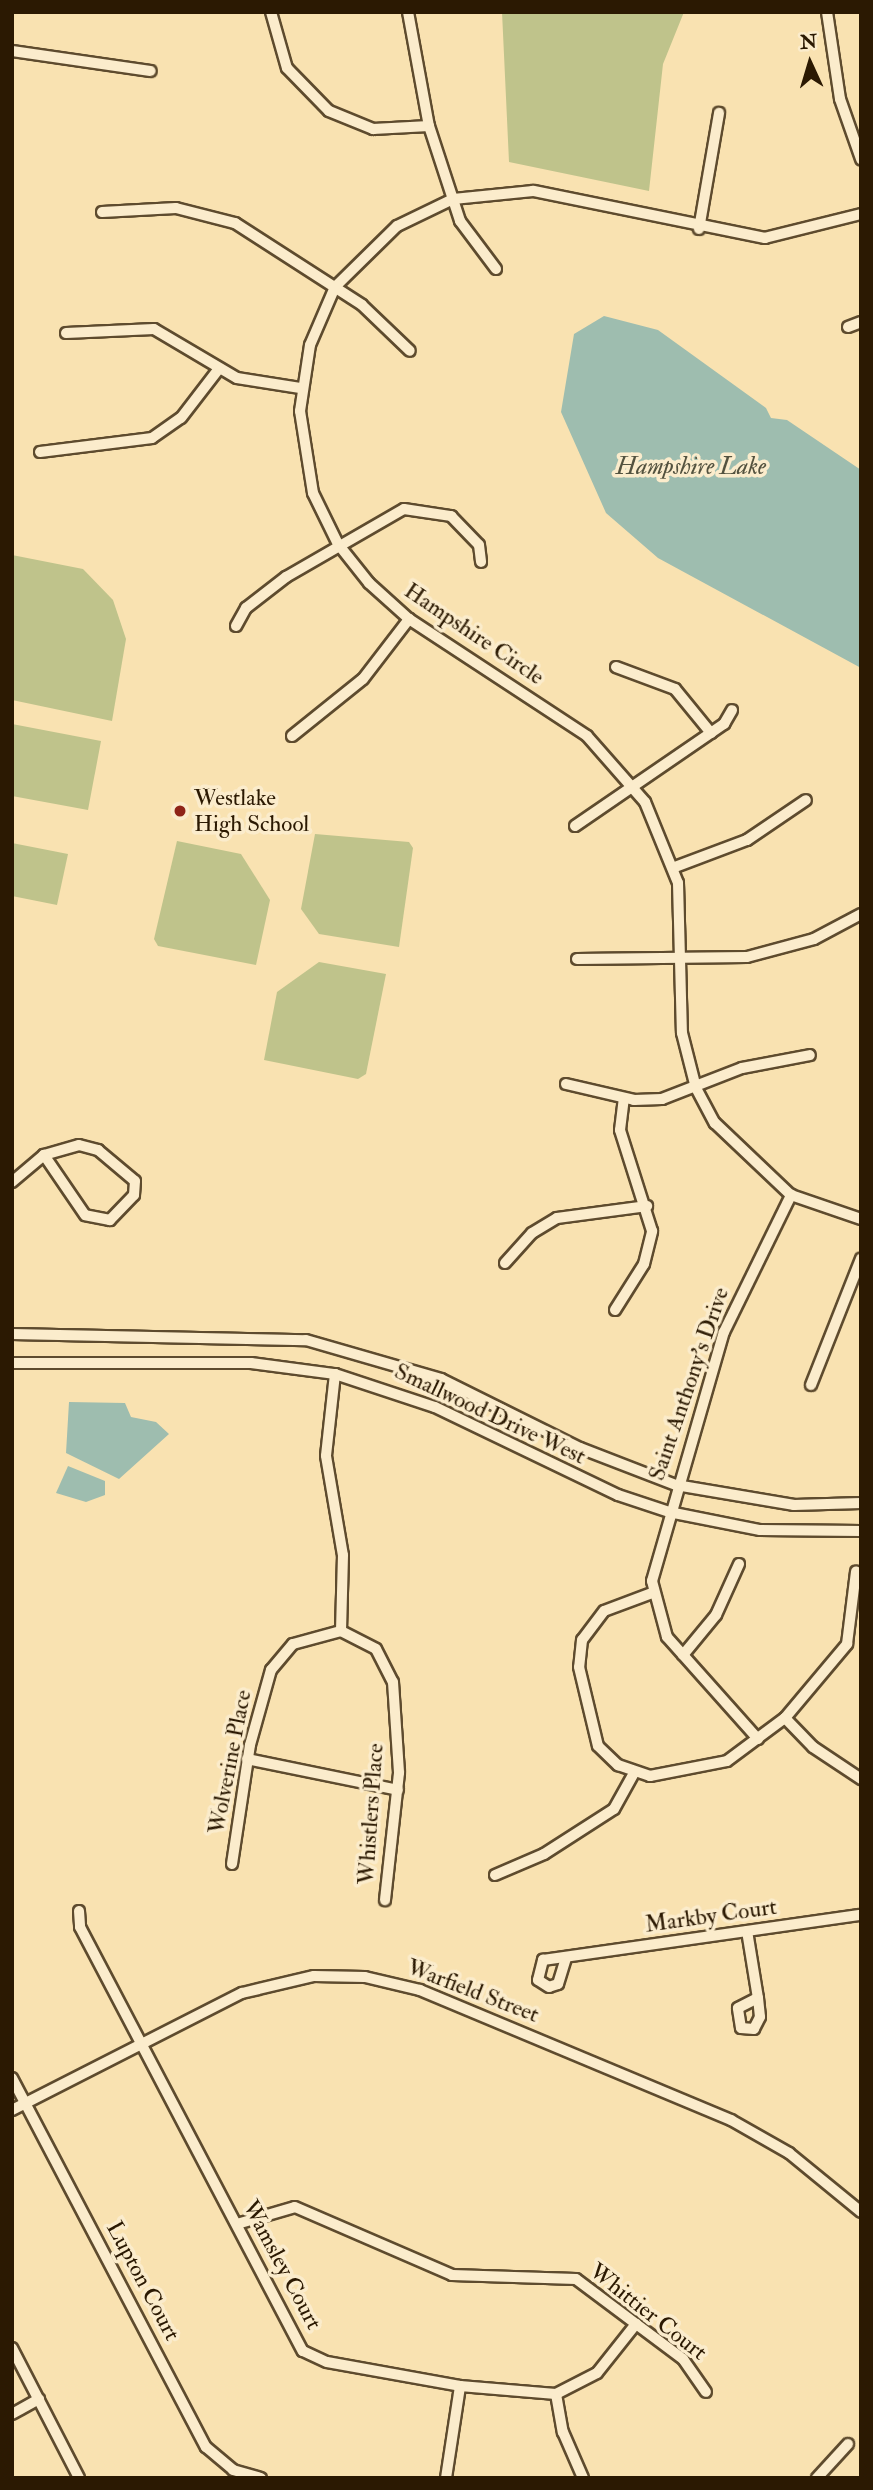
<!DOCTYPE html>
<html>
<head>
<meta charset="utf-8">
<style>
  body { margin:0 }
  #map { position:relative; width:873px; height:2490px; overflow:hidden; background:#f9e2b1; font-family:"IM FELL Double Pica",serif }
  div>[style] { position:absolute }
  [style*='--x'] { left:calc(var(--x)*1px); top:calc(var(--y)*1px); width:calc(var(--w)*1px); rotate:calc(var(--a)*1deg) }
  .green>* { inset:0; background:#bfc38b }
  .water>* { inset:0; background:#9ebdaf }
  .roads { filter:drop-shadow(2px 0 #5e4b2e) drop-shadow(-2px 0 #5e4b2e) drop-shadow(0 2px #5e4b2e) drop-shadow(0 -2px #5e4b2e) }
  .minor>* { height:10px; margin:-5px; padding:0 5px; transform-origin:5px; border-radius:5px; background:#fbeccc }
  .dots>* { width:19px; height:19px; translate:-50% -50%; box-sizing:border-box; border:4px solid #fbeccc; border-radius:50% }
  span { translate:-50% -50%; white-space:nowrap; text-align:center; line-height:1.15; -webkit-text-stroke:7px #fbeccc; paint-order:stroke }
  .street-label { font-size:23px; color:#2b1902 }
  .poi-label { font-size:23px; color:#2b1902 }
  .left { translate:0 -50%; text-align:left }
  .water-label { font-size:24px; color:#53523f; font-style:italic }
  .frame { position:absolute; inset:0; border:14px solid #2b1902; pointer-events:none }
  .north { position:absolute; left:775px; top:28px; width:70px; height:70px; -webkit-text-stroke:5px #fbeccc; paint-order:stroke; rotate:356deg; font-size:19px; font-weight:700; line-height:28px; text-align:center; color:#2b1902 }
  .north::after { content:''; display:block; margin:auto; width:24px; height:32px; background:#2b1902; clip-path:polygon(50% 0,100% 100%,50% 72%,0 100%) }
</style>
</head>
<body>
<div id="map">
  <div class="green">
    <i style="clip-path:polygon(502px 12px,684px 12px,663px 64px,649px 191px,509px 162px)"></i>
    <i style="clip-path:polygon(12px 555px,83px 569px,113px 600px,126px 639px,112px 721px,12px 700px)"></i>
    <i style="clip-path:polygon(12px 724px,101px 741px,88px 810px,12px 796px)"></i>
    <i style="clip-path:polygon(315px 834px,409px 842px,413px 848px,399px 947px,319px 934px,301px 909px)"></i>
    <i style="clip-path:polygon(177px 841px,241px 854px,270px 900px,256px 965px,158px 946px,154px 939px)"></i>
    <i style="clip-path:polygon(12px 843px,68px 854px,57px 905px,12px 896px)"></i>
    <i style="clip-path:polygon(319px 962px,386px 974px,366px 1074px,358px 1079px,264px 1060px,277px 992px)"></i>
  </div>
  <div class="water">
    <i style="clip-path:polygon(604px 316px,658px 330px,766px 408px,771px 418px,787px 420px,861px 470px,861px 668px,658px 558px,606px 513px,561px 412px,574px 334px)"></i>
    <i style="clip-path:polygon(69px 1402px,125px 1403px,131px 1417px,156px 1422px,169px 1434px,119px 1479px,66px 1453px)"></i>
    <i style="clip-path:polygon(68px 1466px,105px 1481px,105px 1495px,86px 1502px,56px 1493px)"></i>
  </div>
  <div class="roads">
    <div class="minor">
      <i style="--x:271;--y:12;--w:58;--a:74.1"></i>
      <i style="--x:287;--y:68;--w:60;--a:45.7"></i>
      <i style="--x:329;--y:111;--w:48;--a:22.2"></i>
      <i style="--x:373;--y:129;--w:56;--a:-3.1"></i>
      <i style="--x:408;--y:12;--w:116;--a:79.6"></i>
      <i style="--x:429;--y:126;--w:100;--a:71.9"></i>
      <i style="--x:460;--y:221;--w:60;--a:53.1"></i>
      <i style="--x:827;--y:12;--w:88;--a:81.5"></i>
      <i style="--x:840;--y:99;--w:64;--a:70.7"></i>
      <i style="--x:12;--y:51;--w:140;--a:8.2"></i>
      <i style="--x:102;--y:212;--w:74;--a:-3.1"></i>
      <i style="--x:176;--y:208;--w:61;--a:14.3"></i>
      <i style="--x:235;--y:223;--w:151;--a:32.8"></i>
      <i style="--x:362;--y:305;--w:66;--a:43.8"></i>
      <i style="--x:861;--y:214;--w:99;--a:166"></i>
      <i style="--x:765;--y:238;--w:237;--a:-168.5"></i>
      <i style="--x:533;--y:191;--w:80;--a:174.3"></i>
      <i style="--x:453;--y:199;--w:62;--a:154.3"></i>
      <i style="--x:397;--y:226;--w:87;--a:135.5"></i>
      <i style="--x:335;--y:287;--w:63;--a:113.3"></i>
      <i style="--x:310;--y:345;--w:67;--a:98.6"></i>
      <i style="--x:300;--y:411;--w:83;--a:81"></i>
      <i style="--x:313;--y:493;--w:57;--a:63.9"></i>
      <i style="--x:338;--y:544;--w:50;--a:51.5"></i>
      <i style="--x:369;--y:583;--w:54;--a:42"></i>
      <i style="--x:409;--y:619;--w:213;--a:33.3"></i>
      <i style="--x:587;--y:736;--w:88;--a:48.7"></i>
      <i style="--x:645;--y:802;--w:87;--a:67.8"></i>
      <i style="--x:678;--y:883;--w:150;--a:88.5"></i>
      <i style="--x:682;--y:1033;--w:57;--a:75.7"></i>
      <i style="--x:696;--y:1088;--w:40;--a:62"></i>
      <i style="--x:715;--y:1123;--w:105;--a:43.5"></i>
      <i style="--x:791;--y:1195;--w:74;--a:18.9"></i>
      <i style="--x:699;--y:229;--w:118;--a:-80.2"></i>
      <i style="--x:848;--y:327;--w:14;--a:-21"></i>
      <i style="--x:66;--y:333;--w:88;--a:-2.6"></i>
      <i style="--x:154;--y:329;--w:96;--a:30.6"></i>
      <i style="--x:237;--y:378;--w:64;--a:9"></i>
      <i style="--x:40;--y:452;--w:113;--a:-7.1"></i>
      <i style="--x:152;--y:438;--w:35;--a:-35"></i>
      <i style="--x:181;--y:418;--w:61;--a:-52.4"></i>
      <i style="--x:236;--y:626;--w:21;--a:-61"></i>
      <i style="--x:246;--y:608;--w:51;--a:-37.8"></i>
      <i style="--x:286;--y:577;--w:136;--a:-30"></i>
      <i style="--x:404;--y:509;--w:48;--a:8.5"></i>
      <i style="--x:451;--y:516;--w:40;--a:46"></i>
      <i style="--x:479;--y:545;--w:17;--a:83"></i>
      <i style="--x:616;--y:667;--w:63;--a:20.4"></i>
      <i style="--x:675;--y:689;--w:57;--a:50.7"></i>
      <i style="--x:292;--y:736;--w:91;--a:-38.8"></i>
      <i style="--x:363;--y:679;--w:76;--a:-52.5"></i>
      <i style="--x:575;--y:826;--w:181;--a:-34.4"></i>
      <i style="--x:724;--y:724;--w:16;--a:-60"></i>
      <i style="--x:675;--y:867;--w:77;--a:-20.6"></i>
      <i style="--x:747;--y:840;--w:71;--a:-34.1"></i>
      <i style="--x:577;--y:959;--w:170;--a:-0.7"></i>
      <i style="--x:747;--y:957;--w:69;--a:-15"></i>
      <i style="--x:814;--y:939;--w:53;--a:-28"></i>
      <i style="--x:566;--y:1084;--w:70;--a:13.2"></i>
      <i style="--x:634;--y:1100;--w:28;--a:-2"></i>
      <i style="--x:662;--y:1099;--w:86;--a:-21.2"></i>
      <i style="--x:742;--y:1068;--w:69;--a:-10.8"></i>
      <i style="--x:79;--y:1145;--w:20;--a:15"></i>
      <i style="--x:98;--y:1150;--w:48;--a:40"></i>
      <i style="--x:135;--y:1181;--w:14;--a:94"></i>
      <i style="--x:134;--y:1195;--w:35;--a:134"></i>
      <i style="--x:110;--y:1220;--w:25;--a:-169"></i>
      <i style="--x:85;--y:1215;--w:73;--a:-124.3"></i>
      <i style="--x:44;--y:1155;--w:36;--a:-16"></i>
      <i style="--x:12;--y:1182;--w:42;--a:-40.2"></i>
      <i style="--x:505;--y:1263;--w:40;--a:-48"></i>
      <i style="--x:532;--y:1233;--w:29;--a:-31"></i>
      <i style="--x:557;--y:1218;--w:91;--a:-7.6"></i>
      <i style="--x:615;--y:1310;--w:54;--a:-57.8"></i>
      <i style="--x:644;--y:1264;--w:34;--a:-76"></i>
      <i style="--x:652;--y:1231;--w:106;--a:-107.6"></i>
      <i style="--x:620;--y:1130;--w:31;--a:-83"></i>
      <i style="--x:12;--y:1334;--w:294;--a:1.2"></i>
      <i style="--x:306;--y:1340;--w:141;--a:16.1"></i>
      <i style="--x:441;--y:1379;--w:155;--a:26.4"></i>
      <i style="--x:580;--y:1448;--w:103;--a:21.1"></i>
      <i style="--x:676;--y:1485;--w:120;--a:9.6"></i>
      <i style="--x:794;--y:1505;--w:67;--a:-1.7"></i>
      <i style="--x:12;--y:1363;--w:239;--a:0"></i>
      <i style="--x:251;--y:1363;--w:85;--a:7.5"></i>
      <i style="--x:335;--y:1374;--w:105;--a:18.3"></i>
      <i style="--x:435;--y:1407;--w:203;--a:25.7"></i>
      <i style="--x:618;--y:1495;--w:54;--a:18.4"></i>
      <i style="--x:669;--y:1512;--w:93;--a:11.2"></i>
      <i style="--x:760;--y:1530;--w:101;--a:0.6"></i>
      <i style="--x:335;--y:1374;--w:82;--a:96.3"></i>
      <i style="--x:326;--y:1456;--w:100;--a:80.3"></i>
      <i style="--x:343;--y:1555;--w:76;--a:91.5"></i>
      <i style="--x:811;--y:1385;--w:136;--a:-68.4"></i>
      <i style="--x:652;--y:1593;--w:51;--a:159.4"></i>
      <i style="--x:604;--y:1611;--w:36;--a:127"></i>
      <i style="--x:582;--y:1640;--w:27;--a:96"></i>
      <i style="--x:579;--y:1667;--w:81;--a:76.5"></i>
      <i style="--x:598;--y:1746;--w:28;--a:44"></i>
      <i style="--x:618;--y:1765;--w:34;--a:19"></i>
      <i style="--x:650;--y:1776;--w:78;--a:-11"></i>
      <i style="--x:727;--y:1761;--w:72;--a:-36.6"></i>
      <i style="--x:785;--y:1718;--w:97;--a:-50"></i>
      <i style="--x:847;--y:1644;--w:73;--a:-82.9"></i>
      <i style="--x:683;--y:1655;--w:52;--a:-50.5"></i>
      <i style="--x:716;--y:1615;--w:56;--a:-65.7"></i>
      <i style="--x:785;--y:1718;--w:40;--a:46"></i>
      <i style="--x:813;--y:1747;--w:58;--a:33.7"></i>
      <i style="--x:758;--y:1739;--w:137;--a:-131.7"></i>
      <i style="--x:667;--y:1637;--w:58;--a:-105"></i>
      <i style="--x:652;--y:1581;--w:259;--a:-73.9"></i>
      <i style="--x:724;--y:1332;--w:153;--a:-63.9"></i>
      <i style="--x:247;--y:1759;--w:154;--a:11.6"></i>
      <i style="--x:232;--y:1864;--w:120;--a:-81.4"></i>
      <i style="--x:250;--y:1745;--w:78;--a:-74.4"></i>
      <i style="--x:271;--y:1670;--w:34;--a:-50"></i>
      <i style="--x:293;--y:1644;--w:50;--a:-15.2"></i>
      <i style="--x:341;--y:1631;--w:39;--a:27"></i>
      <i style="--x:376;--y:1649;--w:37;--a:63"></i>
      <i style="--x:393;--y:1682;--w:91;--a:86.2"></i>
      <i style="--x:399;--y:1773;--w:128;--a:96.3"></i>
      <i style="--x:495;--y:1875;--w:53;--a:-23.2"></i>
      <i style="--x:544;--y:1854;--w:83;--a:-32.7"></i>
      <i style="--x:614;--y:1809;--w:41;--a:-60.9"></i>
      <i style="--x:79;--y:1911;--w:16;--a:86"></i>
      <i style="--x:80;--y:1927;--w:479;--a:62.3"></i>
      <i style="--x:303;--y:2351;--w:26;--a:25"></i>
      <i style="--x:327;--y:2362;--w:135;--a:10.2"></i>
      <i style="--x:460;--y:2386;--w:96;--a:4.8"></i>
      <i style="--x:556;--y:2394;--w:46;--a:-27.1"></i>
      <i style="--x:597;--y:2373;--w:63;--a:-51.5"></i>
      <i style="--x:747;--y:1931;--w:68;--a:80.7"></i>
      <i style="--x:758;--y:1998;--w:19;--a:84"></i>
      <i style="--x:760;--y:2017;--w:13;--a:117"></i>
      <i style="--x:754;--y:2029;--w:13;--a:-176"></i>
      <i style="--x:741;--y:2028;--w:20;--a:-99"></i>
      <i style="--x:738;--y:2008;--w:22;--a:-27"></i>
      <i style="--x:566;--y:1958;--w:27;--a:107"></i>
      <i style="--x:558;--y:1984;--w:9;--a:162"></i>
      <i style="--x:549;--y:1987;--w:13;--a:-148"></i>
      <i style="--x:538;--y:1980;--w:21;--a:-76"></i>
      <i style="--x:543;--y:1960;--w:321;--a:-8.1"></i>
      <i style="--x:12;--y:2078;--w:417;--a:62.3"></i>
      <i style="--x:206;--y:2447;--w:35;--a:40"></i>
      <i style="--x:233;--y:2470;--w:29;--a:16"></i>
      <i style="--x:12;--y:2110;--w:258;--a:-27"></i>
      <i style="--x:242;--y:1993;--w:74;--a:-13.3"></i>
      <i style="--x:314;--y:1976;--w:51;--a:1.1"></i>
      <i style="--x:365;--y:1977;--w:57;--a:13.3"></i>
      <i style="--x:420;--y:1990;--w:337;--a:22.7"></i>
      <i style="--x:731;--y:2120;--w:67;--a:29.6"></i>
      <i style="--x:789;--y:2153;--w:93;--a:39.3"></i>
      <i style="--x:237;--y:2224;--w:60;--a:-16.3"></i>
      <i style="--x:295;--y:2207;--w:171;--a:23.4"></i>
      <i style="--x:452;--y:2275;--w:124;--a:1.8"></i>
      <i style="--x:576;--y:2279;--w:134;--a:36.8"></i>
      <i style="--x:683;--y:2359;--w:40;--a:55.1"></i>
      <i style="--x:12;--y:2348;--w:146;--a:62.7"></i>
      <i style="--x:556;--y:2394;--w:39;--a:80"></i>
      <i style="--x:563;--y:2432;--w:50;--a:66.5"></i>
      <i style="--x:12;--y:2414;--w:31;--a:-29"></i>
      <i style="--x:446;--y:2478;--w:93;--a:-81.3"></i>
      <i style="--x:817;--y:2478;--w:46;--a:-47.6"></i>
    </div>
  </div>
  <div class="dots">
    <i style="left:180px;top:811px;background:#8f2418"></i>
  </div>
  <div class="street-label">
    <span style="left:474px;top:634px;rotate:34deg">Hampshire Circle</span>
    <span style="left:689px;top:1384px;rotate:-71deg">Saint Anthony's Drive</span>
    <span style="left:490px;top:1414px;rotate:25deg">Smallwood Drive West</span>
    <span style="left:230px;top:1762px;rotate:-79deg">Wolverine Place</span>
    <span style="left:371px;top:1814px;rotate:-86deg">Whistlers Place</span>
    <span style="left:711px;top:1916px;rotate:-8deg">Markby Court</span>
    <span style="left:473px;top:1991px;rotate:21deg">Warfield Street</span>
    <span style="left:282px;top:2265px;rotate:62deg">Wamsley Court</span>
    <span style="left:143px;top:2281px;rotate:62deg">Lupton Court</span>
    <span style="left:648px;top:2312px;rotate:38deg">Whittier Court</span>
  </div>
  <div class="poi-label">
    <span class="left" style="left:194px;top:811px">Westlake<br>High School</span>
  </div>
  <div class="water-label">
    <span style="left:691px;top:467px">Hampshire Lake</span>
  </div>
  <div class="frame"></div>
  <div class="north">N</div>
</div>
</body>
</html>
